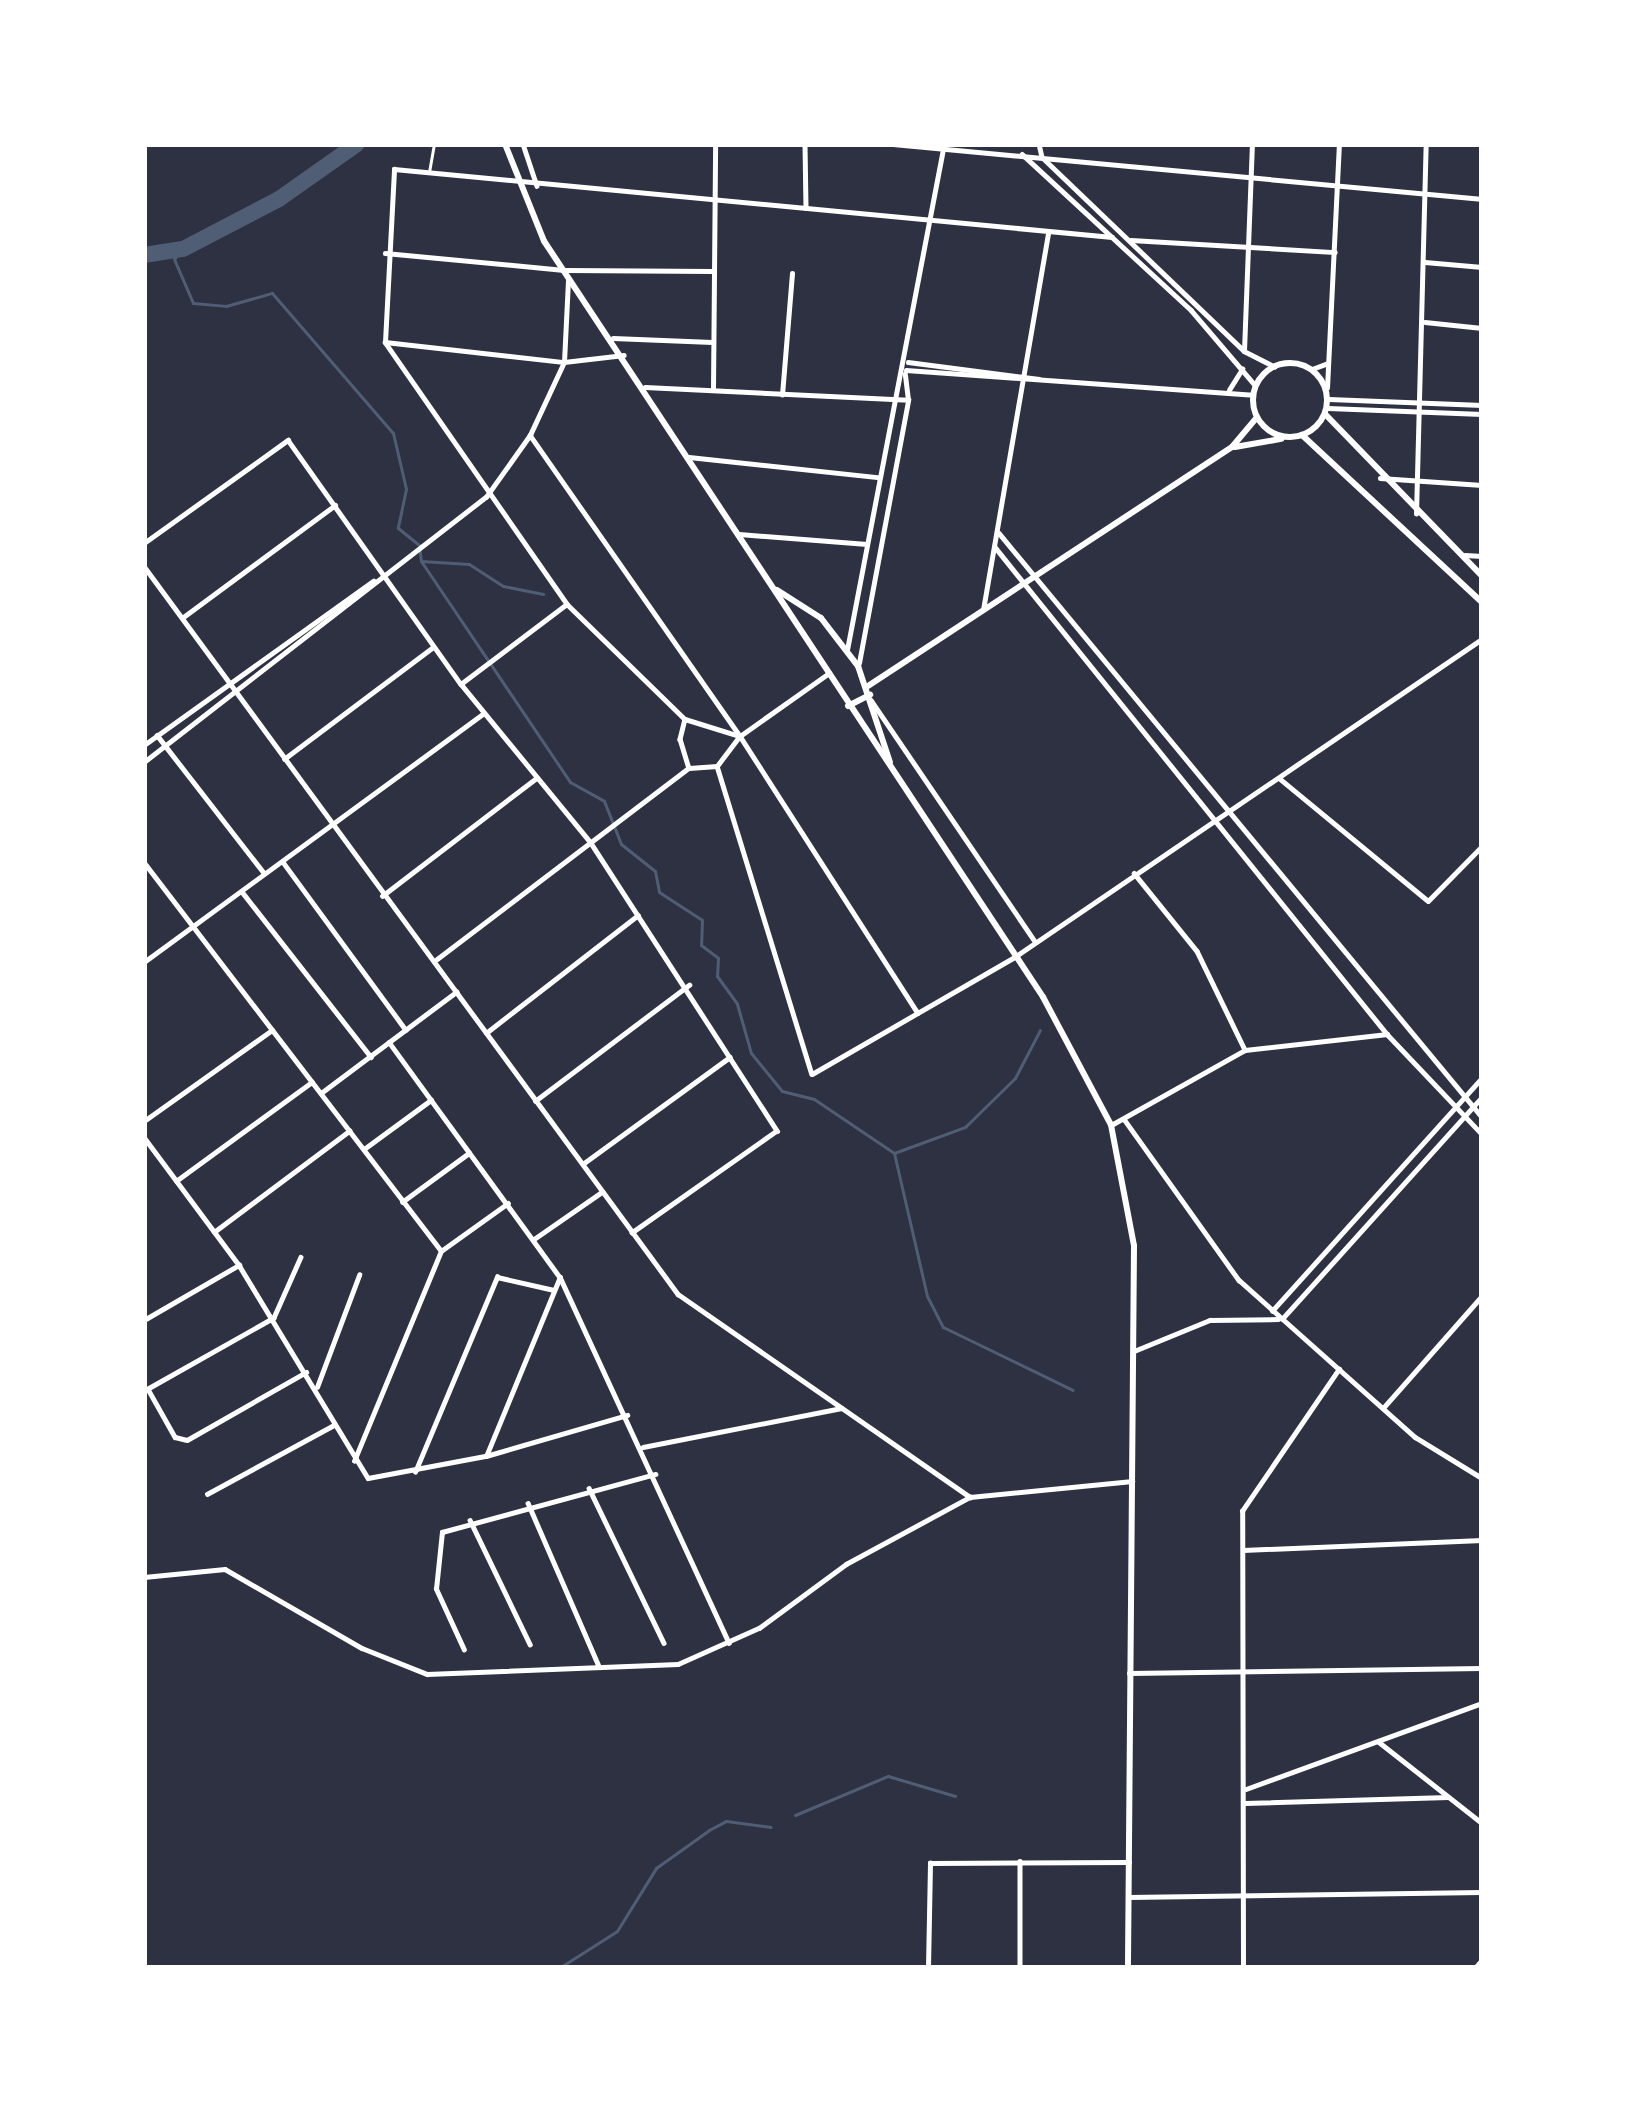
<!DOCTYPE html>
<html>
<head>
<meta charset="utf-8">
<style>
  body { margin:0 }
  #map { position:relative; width:1626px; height:2112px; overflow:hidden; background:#2d3142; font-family:"Exo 2",sans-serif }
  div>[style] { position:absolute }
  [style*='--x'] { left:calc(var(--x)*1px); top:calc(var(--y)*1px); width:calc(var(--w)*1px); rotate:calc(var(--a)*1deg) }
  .stream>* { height:3px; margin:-1.5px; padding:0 1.5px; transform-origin:1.5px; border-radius:1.5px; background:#4f5d75 }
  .river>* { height:16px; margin:-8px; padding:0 8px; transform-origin:8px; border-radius:8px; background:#4f5d75 }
  .service>* { height:3px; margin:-1.5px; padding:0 1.5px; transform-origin:1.5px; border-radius:1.5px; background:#fff }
  .minor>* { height:4.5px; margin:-2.25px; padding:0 2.25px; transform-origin:2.25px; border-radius:2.25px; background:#fff }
  .secondary>* { height:6px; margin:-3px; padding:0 3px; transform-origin:3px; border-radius:3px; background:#fff }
  .secondary>.ring { margin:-3px; padding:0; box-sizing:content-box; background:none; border:6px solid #fff; border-radius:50% }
  span { translate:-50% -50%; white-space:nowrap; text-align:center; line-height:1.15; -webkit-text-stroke:12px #fff; paint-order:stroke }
  .frame { position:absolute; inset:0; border:147px solid #fff; pointer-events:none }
</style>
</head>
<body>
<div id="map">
  <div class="stream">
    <i style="--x:183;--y:249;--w:13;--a:132"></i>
    <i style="--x:174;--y:259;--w:48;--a:66.6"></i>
    <i style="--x:193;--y:303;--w:33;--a:5"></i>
    <i style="--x:226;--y:306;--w:48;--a:-15.8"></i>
    <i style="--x:272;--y:293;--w:185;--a:49.2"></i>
    <i style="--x:393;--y:433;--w:57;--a:76.9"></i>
    <i style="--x:406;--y:489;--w:40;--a:102"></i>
    <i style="--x:398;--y:528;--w:27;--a:39"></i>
    <i style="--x:419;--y:545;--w:16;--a:83"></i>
    <i style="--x:421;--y:561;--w:48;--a:3.6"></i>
    <i style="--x:469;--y:564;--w:40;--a:32.9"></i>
    <i style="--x:503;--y:586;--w:41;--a:11.3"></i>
    <i style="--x:421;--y:561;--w:267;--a:56"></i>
    <i style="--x:570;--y:782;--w:39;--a:29"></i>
    <i style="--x:604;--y:801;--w:46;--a:68.4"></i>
    <i style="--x:621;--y:844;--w:43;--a:38.5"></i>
    <i style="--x:655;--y:871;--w:21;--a:79"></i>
    <i style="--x:659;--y:892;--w:51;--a:33.1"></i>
    <i style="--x:702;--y:920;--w:25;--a:92"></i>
    <i style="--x:701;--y:945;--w:21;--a:37"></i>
    <i style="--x:718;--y:958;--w:18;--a:93"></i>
    <i style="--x:717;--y:976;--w:34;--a:54"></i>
    <i style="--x:737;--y:1004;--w:51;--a:74.1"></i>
    <i style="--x:751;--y:1053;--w:49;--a:50.8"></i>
    <i style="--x:782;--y:1091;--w:33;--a:14"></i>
    <i style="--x:814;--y:1099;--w:97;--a:34"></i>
    <i style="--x:894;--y:1153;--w:76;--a:-20.1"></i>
    <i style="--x:965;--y:1127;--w:70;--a:-44.4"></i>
    <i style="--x:1015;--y:1078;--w:54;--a:-62.5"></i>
    <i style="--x:894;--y:1153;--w:147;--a:77"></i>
    <i style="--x:927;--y:1296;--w:35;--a:63"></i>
    <i style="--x:943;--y:1327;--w:144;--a:25.9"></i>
    <i style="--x:795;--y:1815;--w:101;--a:-22.8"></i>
    <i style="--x:888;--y:1776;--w:70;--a:16.6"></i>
    <i style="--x:559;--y:1968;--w:69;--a:-32.5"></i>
    <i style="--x:617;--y:1931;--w:74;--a:-58.2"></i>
    <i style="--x:656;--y:1868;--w:65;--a:-35.6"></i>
    <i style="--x:709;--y:1830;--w:19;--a:-28"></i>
    <i style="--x:726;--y:1821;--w:45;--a:7.6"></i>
  </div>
  <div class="river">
    <i style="--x:144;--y:255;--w:39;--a:-9"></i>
    <i style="--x:183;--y:249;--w:108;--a:-27.5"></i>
    <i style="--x:279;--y:199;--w:95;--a:-35.2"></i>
  </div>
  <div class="service">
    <i style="--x:429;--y:172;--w:28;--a:-80"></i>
  </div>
  <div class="minor">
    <i style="--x:523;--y:144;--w:44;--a:71.6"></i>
    <i style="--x:805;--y:144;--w:64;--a:89.1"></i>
    <i style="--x:893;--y:144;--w:592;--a:5.33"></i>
    <i style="--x:1039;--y:144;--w:13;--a:77"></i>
    <i style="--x:1042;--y:157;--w:280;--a:43.8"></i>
    <i style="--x:1244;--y:351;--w:34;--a:27"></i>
    <i style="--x:1022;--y:154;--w:230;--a:42.7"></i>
    <i style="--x:1191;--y:310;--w:99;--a:49.5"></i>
    <i style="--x:1131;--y:240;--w:204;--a:3.4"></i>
    <i style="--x:385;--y:253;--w:182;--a:5.4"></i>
    <i style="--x:566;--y:270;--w:146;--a:0.4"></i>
    <i style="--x:1425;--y:262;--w:57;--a:5"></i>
    <i style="--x:1425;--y:322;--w:57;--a:6"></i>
    <i style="--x:613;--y:338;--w:99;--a:2.3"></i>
    <i style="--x:385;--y:342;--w:173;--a:-87"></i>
    <i style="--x:394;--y:169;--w:721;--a:5.41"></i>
    <i style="--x:385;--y:342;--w:319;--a:55.2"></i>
    <i style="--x:567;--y:604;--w:165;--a:44.3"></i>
    <i style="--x:685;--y:719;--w:58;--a:17.2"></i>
    <i style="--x:385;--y:342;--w:180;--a:6.4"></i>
    <i style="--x:564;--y:362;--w:60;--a:-6.7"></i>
    <i style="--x:1244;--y:351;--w:207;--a:-87.8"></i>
    <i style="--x:908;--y:362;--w:132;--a:7.4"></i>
    <i style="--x:1312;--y:369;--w:15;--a:-20"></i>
    <i style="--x:906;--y:370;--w:347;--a:4.1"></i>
    <i style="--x:645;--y:387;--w:263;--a:2.8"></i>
    <i style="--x:1327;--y:388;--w:244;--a:-87.2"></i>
    <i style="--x:713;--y:389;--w:245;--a:-89.5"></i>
    <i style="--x:1229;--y:390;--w:25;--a:-58"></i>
    <i style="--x:782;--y:395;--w:122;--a:-85.3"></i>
    <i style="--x:1329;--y:399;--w:153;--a:2.2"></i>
    <i style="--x:1328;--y:408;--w:154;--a:2.2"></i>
    <i style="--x:530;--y:435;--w:367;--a:55.1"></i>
    <i style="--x:740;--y:736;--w:329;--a:57.3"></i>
    <i style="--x:689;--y:457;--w:189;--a:6.1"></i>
    <i style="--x:1380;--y:478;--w:102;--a:3.9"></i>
    <i style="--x:1416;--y:514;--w:370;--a:-88.5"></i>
    <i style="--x:999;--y:533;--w:758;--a:50.41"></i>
    <i style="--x:739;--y:534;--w:128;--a:4.5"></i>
    <i style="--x:144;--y:543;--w:177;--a:-35.6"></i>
    <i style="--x:288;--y:440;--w:299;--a:54.7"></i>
    <i style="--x:461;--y:684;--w:205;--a:50.7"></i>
    <i style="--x:591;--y:843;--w:343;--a:57.1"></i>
    <i style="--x:777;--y:1131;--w:177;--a:144.9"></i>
    <i style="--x:995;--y:547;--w:625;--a:51.17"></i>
    <i style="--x:1387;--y:1034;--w:138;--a:46.5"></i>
    <i style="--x:1465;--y:555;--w:17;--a:3"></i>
    <i style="--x:144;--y:566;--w:903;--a:53.74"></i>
    <i style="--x:678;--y:1294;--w:356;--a:34.8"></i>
    <i style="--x:970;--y:1497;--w:163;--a:-5.6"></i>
    <i style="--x:983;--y:610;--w:384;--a:-80.2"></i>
    <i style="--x:182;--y:618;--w:190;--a:-36.4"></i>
    <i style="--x:847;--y:650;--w:515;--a:-79.15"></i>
    <i style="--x:859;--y:663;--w:268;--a:-79.4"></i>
    <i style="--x:908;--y:400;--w:26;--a:-97"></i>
    <i style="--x:462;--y:683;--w:131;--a:-37"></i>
    <i style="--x:871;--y:700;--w:292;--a:55.8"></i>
    <i style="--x:685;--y:719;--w:21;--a:104"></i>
    <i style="--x:680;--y:739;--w:30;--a:73"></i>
    <i style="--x:157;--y:735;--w:175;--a:52.2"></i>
    <i style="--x:144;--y:745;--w:282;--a:-35.6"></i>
    <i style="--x:284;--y:759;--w:186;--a:-36.9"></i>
    <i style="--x:144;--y:762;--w:433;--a:-37.8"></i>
    <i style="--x:486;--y:497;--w:76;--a:-54.6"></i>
    <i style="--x:530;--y:435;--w:81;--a:-65"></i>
    <i style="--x:564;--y:362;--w:81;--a:-87.2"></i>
    <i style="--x:717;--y:766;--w:322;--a:72.9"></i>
    <i style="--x:812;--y:1074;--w:236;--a:-30"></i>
    <i style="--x:1016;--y:956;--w:564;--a:-34.23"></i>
    <i style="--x:1279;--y:778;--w:193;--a:39.5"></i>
    <i style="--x:1428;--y:901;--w:77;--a:-45.5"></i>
    <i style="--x:144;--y:862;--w:489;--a:52.6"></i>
    <i style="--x:283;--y:862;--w:208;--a:53.8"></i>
    <i style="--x:1134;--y:873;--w:100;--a:51.1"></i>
    <i style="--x:1197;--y:951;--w:110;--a:64.1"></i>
    <i style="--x:243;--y:893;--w:208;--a:52"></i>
    <i style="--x:382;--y:896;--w:193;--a:-37.4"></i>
    <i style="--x:437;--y:959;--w:316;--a:-37.2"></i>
    <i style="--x:689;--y:768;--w:28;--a:-4"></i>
    <i style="--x:717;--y:766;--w:38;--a:-53"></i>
    <i style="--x:740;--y:736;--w:109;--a:-35.3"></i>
    <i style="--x:144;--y:962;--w:420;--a:-36.2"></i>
    <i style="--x:486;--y:1033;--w:192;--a:-37.8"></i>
    <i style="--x:389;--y:1042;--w:291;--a:54"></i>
    <i style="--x:560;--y:1277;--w:403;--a:65.2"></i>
    <i style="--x:321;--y:1093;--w:169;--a:-36.8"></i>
    <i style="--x:535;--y:1101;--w:193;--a:-37"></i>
    <i style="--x:1124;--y:1119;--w:198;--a:54.5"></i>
    <i style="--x:1239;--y:1280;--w:236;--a:41.7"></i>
    <i style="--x:1415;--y:1437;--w:79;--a:31.5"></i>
    <i style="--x:144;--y:1121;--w:157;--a:-35.4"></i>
    <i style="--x:1113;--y:1124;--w:151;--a:-29.3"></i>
    <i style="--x:1245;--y:1050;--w:143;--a:-6.4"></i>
    <i style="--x:144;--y:1137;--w:159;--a:53.4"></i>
    <i style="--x:239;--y:1265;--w:249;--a:58.8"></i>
    <i style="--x:368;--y:1478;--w:120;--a:-10.6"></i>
    <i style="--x:486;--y:1456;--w:147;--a:-16.2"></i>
    <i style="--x:364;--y:1149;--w:83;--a:-36.2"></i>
    <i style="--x:584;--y:1163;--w:180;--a:-36"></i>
    <i style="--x:176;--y:1181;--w:168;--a:-36.1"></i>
    <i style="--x:402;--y:1202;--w:83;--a:-36.2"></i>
    <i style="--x:214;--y:1232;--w:169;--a:-36.8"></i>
    <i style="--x:534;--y:1239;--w:83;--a:-34.7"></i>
    <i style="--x:441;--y:1251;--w:82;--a:-35.6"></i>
    <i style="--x:301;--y:1257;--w:67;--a:113.9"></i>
    <i style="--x:274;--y:1318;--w:145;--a:150.6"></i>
    <i style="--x:148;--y:1389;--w:55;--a:60.6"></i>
    <i style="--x:175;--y:1437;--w:12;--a:14"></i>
    <i style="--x:187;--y:1440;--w:137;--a:-29.7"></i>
    <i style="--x:1272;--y:1311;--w:314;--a:-48"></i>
    <i style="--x:1282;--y:1319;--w:299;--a:-48"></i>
    <i style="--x:144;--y:1320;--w:110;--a:-30.1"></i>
    <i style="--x:1134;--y:1351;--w:82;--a:-22.2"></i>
    <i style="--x:1210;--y:1320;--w:68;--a:-0.8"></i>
    <i style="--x:317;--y:1387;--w:120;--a:-69.4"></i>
    <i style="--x:1384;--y:1407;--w:148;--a:-48.6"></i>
    <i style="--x:643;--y:1447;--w:202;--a:-11.1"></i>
    <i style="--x:487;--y:1454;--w:191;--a:-67.6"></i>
    <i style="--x:354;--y:1461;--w:227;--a:-67.5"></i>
    <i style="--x:415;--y:1472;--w:212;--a:-67.2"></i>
    <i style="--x:497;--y:1277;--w:58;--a:12.8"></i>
    <i style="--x:589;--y:1488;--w:172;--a:64.2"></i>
    <i style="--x:207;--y:1494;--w:145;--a:-28.5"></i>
    <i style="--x:528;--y:1503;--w:178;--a:66.5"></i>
    <i style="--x:470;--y:1520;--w:138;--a:64.2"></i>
    <i style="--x:1243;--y:1550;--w:239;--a:-2.4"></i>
    <i style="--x:144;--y:1577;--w:81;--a:-5.6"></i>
    <i style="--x:225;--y:1569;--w:158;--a:30"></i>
    <i style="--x:362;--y:1648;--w:70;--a:21.8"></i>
    <i style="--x:427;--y:1674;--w:251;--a:-2.3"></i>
    <i style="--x:678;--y:1664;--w:89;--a:-24"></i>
    <i style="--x:759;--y:1628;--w:108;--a:-36.3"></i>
    <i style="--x:846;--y:1564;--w:141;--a:-28.4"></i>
    <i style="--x:464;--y:1650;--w:67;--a:-114.7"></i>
    <i style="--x:436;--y:1589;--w:57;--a:-84"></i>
    <i style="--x:442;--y:1532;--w:221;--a:-15.2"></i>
    <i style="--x:1129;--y:1673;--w:353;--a:-0.8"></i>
    <i style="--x:1379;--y:1742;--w:131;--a:38.2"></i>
    <i style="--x:1246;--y:1789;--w:251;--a:-20"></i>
    <i style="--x:1245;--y:1803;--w:203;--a:-1.7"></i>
    <i style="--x:1020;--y:1861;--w:107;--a:90"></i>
    <i style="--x:1128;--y:1897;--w:354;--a:-0.8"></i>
    <i style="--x:928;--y:1968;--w:105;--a:-88.9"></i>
    <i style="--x:930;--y:1863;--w:199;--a:-0.3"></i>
    <i style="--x:1243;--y:1968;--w:457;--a:-90.1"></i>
    <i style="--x:1242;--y:1511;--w:172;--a:-55.7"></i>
    <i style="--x:1475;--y:1968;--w:11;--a:-49"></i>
  </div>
  <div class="secondary">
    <i style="--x:505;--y:144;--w:105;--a:68.1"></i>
    <i style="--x:544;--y:241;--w:906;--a:56.57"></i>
    <i style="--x:1043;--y:997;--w:145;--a:62"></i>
    <i style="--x:1111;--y:1125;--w:123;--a:79.2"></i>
    <i style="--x:1134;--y:1246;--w:722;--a:90.48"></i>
    <i class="ring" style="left:1253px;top:363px;width:68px;height:68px"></i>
    <i style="--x:1326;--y:415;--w:224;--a:45.9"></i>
    <i style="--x:1302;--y:435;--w:246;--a:42.9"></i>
    <i style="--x:1235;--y:447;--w:47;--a:-9.9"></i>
    <i style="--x:777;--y:590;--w:52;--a:32.5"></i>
    <i style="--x:821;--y:618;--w:61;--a:52.4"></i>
    <i style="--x:858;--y:666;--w:101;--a:71.6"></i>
    <i style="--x:868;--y:686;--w:435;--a:-33.3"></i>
    <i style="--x:1232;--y:447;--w:38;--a:-50"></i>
    <i style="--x:848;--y:706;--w:25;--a:-27"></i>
  </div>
  <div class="frame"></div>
</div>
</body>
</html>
